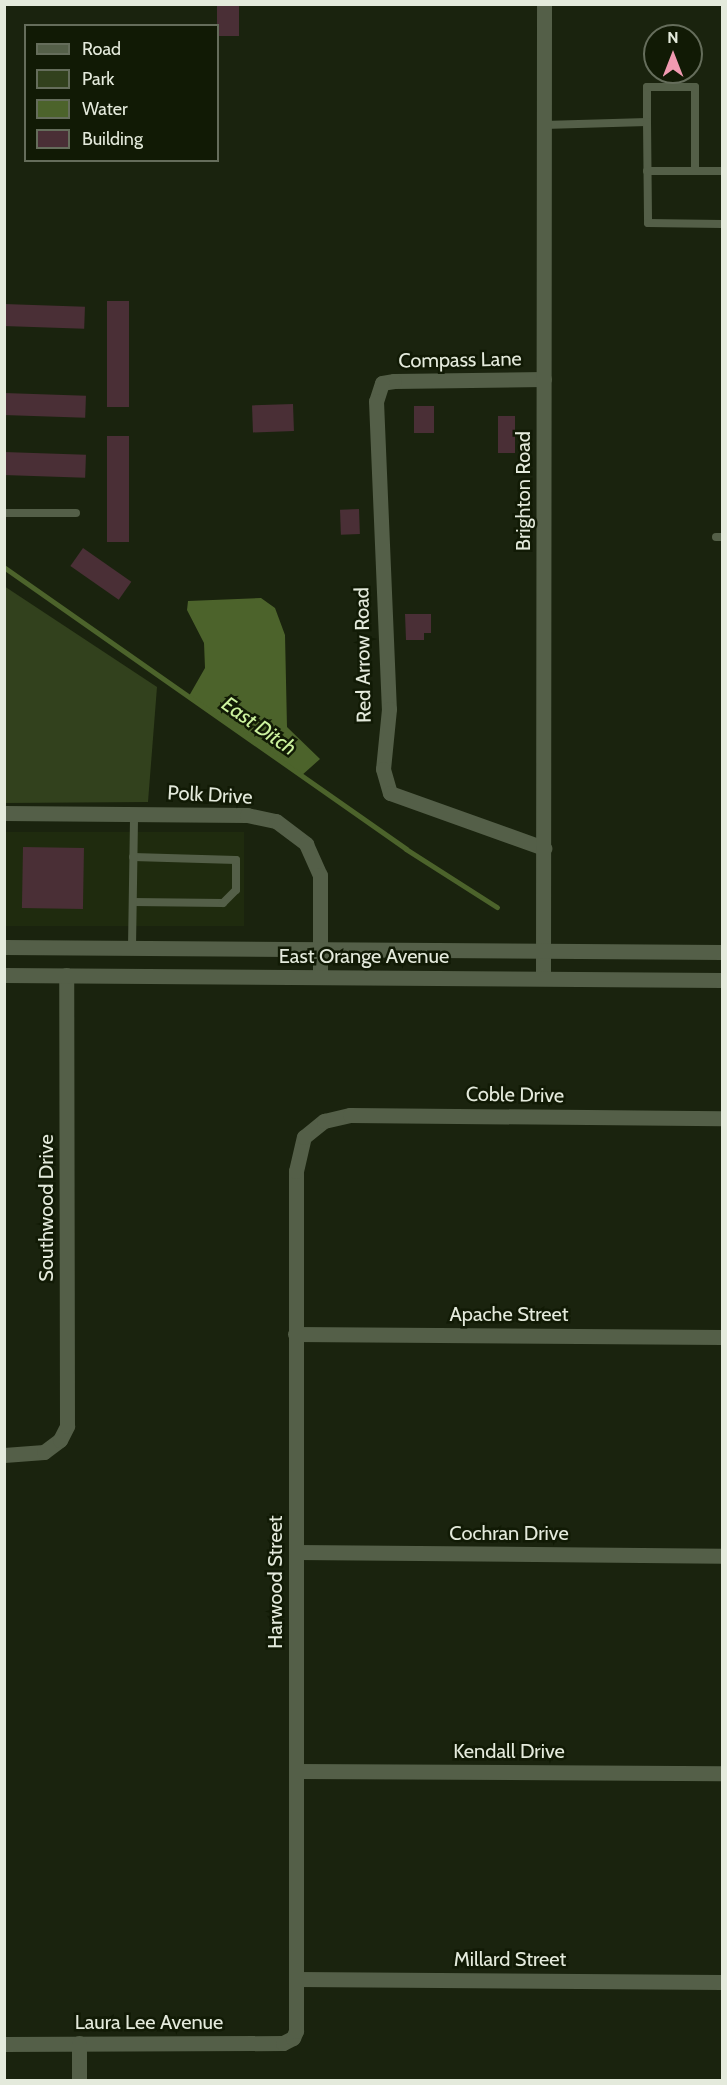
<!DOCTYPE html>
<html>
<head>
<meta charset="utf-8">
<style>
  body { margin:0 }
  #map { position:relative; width:727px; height:2085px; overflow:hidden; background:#1a230e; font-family:Cabin,sans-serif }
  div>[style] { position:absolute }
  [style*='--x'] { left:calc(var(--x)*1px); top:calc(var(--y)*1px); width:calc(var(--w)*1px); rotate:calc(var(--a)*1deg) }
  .built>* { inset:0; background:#1f2b0e; transform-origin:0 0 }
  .green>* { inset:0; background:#32411d }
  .water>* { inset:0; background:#4c632b }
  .stream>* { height:4.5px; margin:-2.25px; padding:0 2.25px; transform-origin:2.25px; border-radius:2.25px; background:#4c632b }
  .building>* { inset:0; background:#4a2f36; transform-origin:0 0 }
  .service>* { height:8px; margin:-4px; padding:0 4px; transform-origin:4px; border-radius:4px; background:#545f48 }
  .minor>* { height:15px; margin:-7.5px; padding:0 7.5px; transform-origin:7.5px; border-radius:7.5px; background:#545f48 }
  .tertiary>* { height:15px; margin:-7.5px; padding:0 7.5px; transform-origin:7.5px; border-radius:7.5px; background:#545f48 }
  span { translate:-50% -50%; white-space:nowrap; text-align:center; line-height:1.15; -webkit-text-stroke:5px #111a05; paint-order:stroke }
  .street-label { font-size:20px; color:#e4eadc }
  .water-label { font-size:21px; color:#ccf29e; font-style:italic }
  .frame { position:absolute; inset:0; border:6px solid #e4eadc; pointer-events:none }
  .legend { position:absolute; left:24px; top:24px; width:195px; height:138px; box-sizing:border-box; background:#111a05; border:2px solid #656d5b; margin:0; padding:8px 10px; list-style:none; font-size:18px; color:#e4eadc }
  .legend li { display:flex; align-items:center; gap:12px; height:30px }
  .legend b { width:30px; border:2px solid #656d5b }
  .north { position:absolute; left:643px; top:24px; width:60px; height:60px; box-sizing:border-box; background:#111a05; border:2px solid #656d5b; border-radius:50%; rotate:0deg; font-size:16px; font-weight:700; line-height:24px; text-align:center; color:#e4eadc }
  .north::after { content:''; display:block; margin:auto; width:21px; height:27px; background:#f19ab1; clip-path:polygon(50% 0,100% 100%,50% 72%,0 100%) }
</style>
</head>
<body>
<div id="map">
  <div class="built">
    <i style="left:5px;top:832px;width:239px;height:94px"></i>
  </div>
  <div class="green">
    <i style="clip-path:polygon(4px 586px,157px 687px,148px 802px,5px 803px)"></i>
  </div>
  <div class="water">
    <i style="clip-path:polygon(261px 598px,275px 608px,285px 635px,287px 727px,320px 759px,301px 776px,189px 696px,205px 668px,204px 643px,187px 610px,188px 601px)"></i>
  </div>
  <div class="stream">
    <i style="--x:4;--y:567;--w:491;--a:35"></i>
    <i style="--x:406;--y:849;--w:108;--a:32.5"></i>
  </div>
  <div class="building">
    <i style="left:217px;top:4px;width:22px;height:32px"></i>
    <i style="left:107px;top:301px;width:22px;height:106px"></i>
    <i style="left:4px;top:304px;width:81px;height:22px;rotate:2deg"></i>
    <i style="left:4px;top:393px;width:82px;height:22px;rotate:2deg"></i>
    <i style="left:293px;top:404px;width:27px;height:41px;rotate:88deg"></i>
    <i style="left:434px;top:406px;width:27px;height:20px;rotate:90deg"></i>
    <i style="left:498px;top:416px;width:17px;height:37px"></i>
    <i style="left:107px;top:436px;width:22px;height:106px"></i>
    <i style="left:4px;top:452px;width:82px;height:23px;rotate:2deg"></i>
    <i style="left:359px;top:509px;width:25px;height:19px;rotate:88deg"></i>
    <i style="left:83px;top:548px;width:59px;height:22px;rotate:35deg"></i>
    <i style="clip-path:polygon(405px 614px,431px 614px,431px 633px,424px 633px,424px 640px,406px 640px)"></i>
    <i style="left:23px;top:847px;width:61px;height:61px;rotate:1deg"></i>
  </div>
  <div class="service">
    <i style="--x:647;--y:122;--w:35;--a:-90"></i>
    <i style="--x:647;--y:87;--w:48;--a:0"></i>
    <i style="--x:695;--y:87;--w:84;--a:90"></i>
    <i style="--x:544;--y:125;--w:103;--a:-1.7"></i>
    <i style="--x:647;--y:122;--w:101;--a:89.4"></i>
    <i style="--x:648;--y:223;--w:74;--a:0.8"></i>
    <i style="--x:647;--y:171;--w:75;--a:0"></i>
    <i style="--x:4;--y:513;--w:72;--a:0"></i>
    <i style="--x:716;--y:537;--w:6;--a:0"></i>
    <i style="--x:133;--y:902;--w:90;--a:0.6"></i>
    <i style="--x:223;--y:903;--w:18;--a:-45"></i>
    <i style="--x:236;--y:890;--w:30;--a:-90"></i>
    <i style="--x:236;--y:860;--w:103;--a:-178.3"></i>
    <i style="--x:132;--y:947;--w:134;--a:-89.1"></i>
  </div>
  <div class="minor">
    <i style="--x:544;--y:379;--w:150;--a:179.2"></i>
    <i style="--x:394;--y:381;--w:12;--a:171"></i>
    <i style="--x:382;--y:383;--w:19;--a:108"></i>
    <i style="--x:376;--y:401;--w:308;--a:87.6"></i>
    <i style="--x:389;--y:709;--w:60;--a:95.7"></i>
    <i style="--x:383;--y:769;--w:25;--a:74"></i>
    <i style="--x:390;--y:793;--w:164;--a:19.7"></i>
    <i style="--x:4;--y:813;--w:243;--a:0.5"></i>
    <i style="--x:247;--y:815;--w:30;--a:12"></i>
    <i style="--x:276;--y:821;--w:38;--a:37"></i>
    <i style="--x:306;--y:844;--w:34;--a:66"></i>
    <i style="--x:320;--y:875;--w:102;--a:90"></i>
    <i style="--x:543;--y:978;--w:974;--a:-89.94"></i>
    <i style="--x:295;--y:1334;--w:427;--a:0.4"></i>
    <i style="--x:4;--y:1455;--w:40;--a:-4.3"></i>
    <i style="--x:44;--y:1452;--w:20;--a:-37"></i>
    <i style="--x:60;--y:1440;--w:16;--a:-63"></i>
    <i style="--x:67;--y:1426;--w:451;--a:-90.1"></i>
    <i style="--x:296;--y:1552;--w:426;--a:0.5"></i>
    <i style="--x:296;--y:1771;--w:426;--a:0.3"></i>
    <i style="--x:297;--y:1979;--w:425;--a:0.4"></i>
    <i style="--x:4;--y:2044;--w:279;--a:-0.2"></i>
    <i style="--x:283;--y:2043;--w:11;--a:-27"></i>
    <i style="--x:293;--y:2038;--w:8;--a:-67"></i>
    <i style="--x:296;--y:2031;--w:860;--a:-90"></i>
    <i style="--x:296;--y:1171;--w:35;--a:-77"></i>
    <i style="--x:304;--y:1137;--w:26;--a:-39"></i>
    <i style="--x:324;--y:1121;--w:27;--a:-13"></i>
    <i style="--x:350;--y:1115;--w:372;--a:0.5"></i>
    <i style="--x:79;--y:2080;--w:37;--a:-90"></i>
  </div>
  <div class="tertiary">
    <i style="--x:4;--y:947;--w:718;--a:0.4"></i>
    <i style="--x:4;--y:975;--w:718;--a:0.4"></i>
  </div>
  <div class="street-label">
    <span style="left:460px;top:360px;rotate:-1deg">Compass Lane</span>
    <span style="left:523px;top:491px;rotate:-90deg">Brighton Road</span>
    <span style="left:363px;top:655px;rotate:-91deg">Red Arrow Road</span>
    <span style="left:210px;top:795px;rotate:3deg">Polk Drive</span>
    <span style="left:364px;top:956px">East Orange Avenue</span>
    <span style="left:515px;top:1095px;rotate:1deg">Coble Drive</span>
    <span style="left:46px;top:1208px;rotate:-90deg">Southwood Drive</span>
    <span style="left:509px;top:1314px">Apache Street</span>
    <span style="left:509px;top:1533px">Cochran Drive</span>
    <span style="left:275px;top:1582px;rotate:-90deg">Harwood Street</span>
    <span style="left:509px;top:1751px">Kendall Drive</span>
    <span style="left:510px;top:1959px">Millard Street</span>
    <span style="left:149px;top:2022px">Laura Lee Avenue</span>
  </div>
  <div class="water-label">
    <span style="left:259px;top:726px;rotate:35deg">East Ditch</span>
  </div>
  <div class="frame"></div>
  <ul class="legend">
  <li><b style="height:8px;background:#545f48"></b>Road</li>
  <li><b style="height:16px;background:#32411d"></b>Park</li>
  <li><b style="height:16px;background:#4c632b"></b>Water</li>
  <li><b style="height:16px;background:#4a2f36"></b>Building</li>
  </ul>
  <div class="north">N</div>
</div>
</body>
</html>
